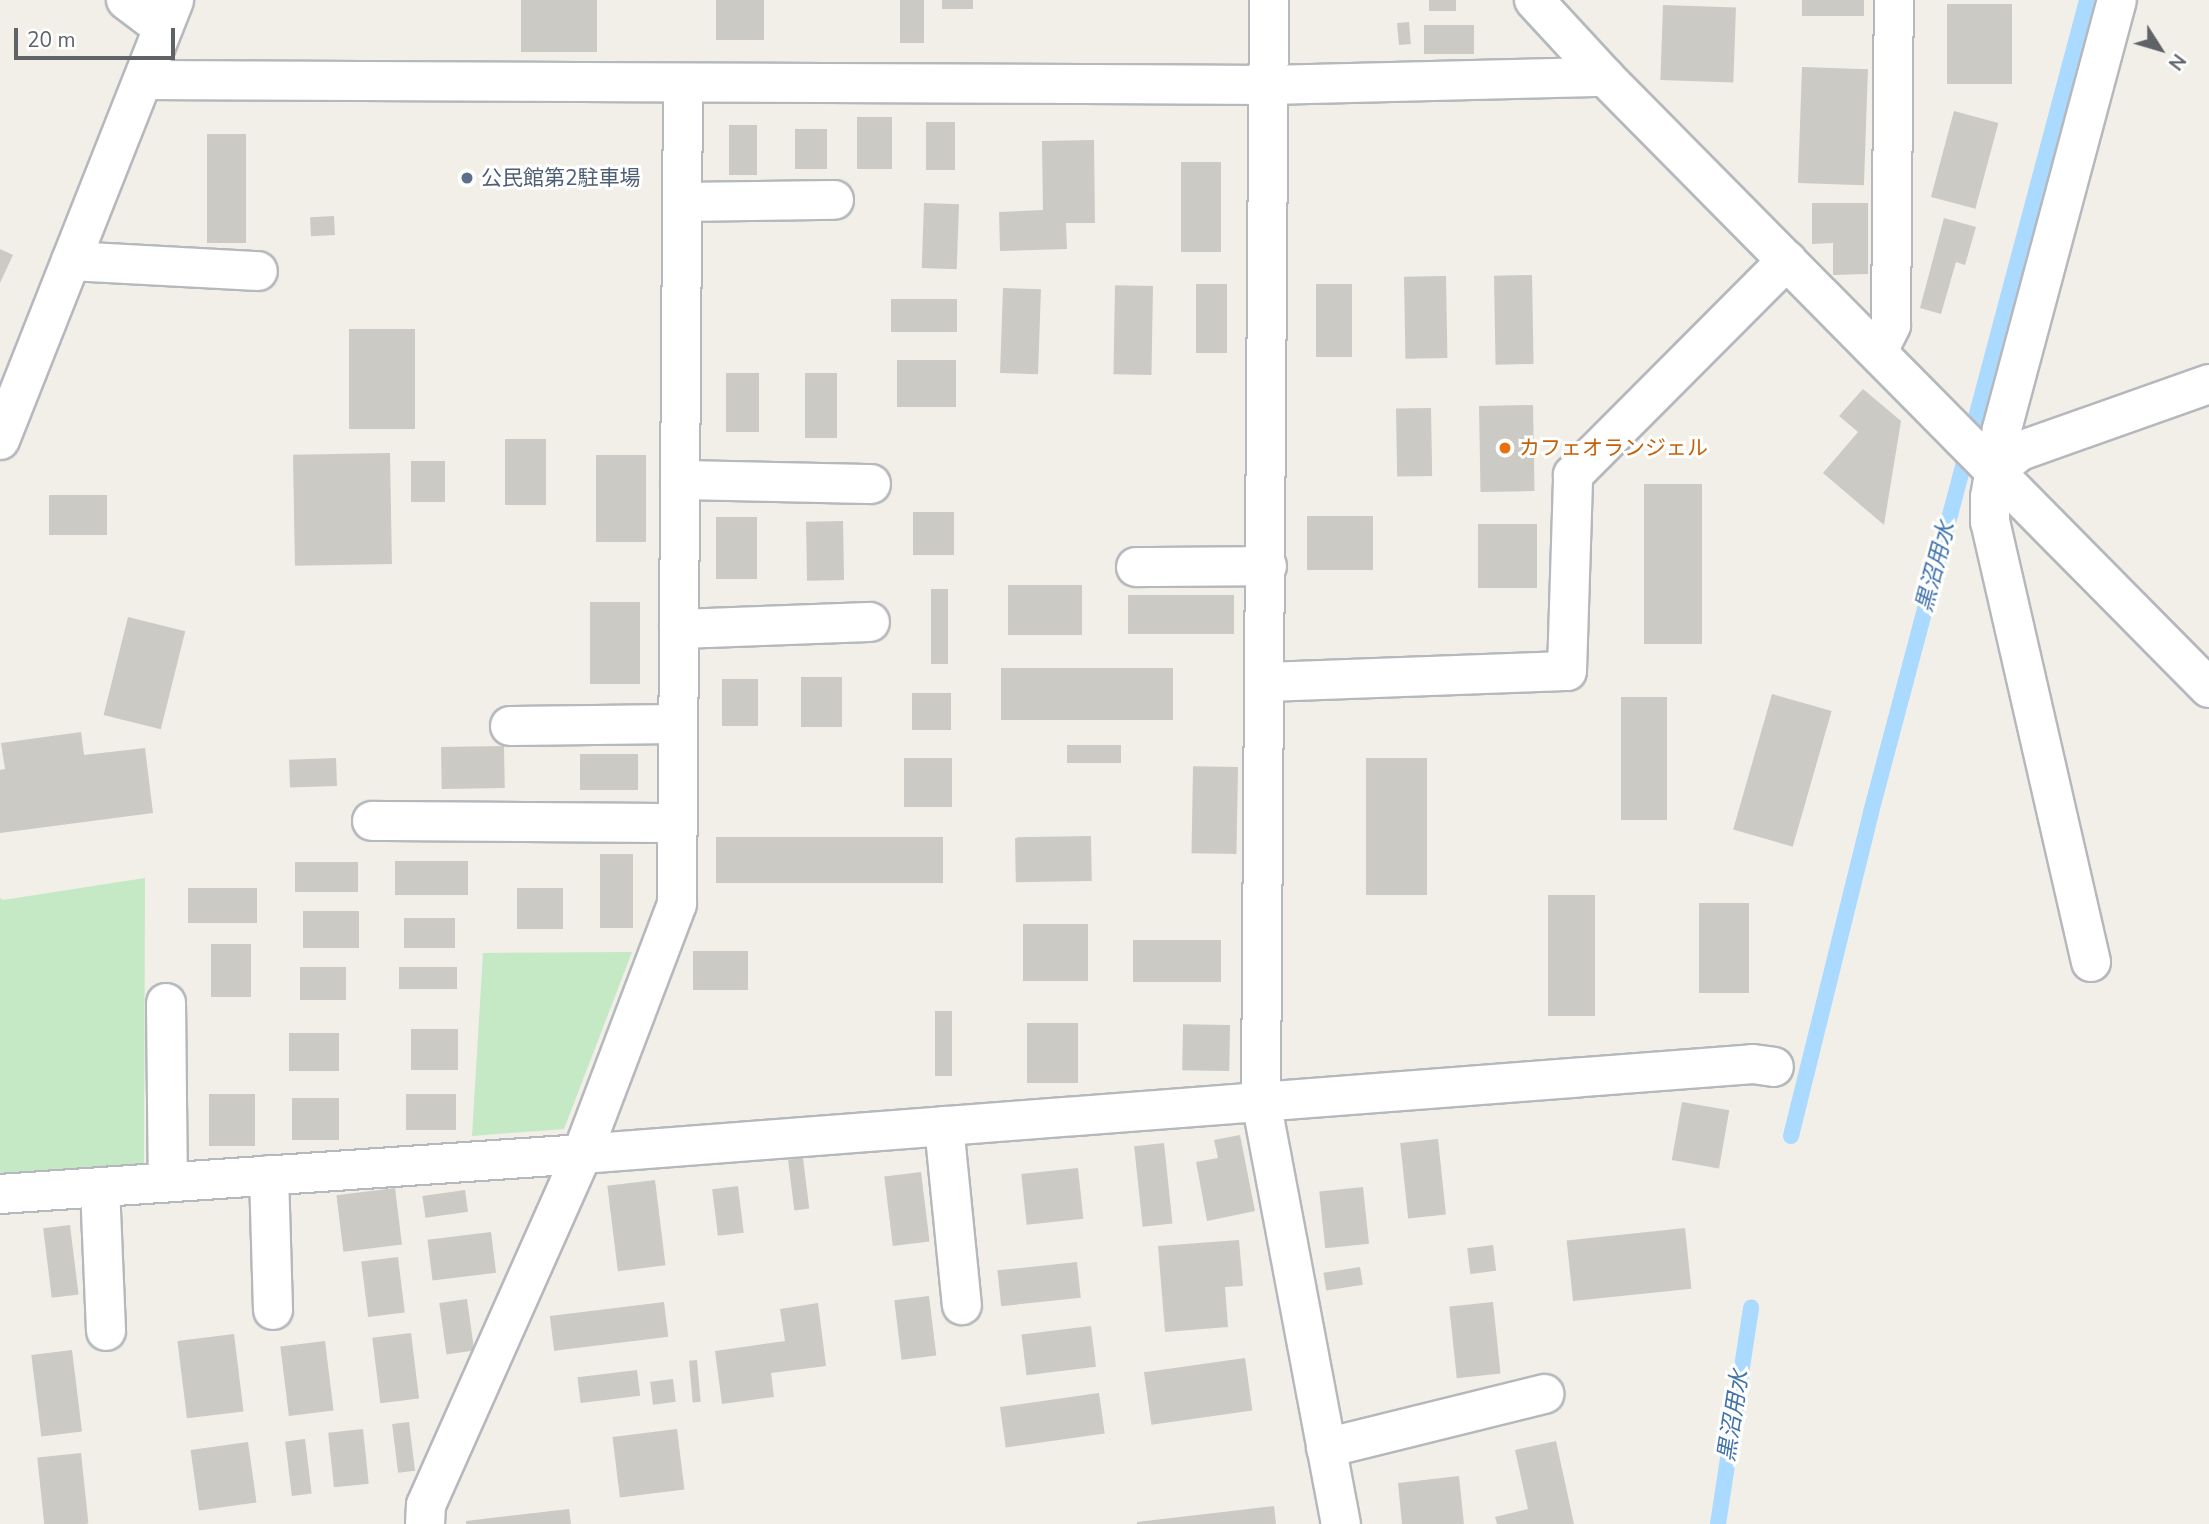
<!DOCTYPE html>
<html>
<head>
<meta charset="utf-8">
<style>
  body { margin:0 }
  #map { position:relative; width:2209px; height:1524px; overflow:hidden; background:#f1efe8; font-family:"Nunito Sans","Noto Sans JP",sans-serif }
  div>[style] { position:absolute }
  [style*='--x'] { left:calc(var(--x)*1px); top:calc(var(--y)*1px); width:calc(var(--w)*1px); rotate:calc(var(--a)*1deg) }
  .green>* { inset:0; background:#c5e8c5 }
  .stream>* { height:16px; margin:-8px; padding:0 8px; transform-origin:8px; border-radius:8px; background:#aadaff }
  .building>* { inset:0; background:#cccac5; transform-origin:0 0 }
  .roads { filter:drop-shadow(2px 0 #b5b8bc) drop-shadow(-2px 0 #b5b8bc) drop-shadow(0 2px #b5b8bc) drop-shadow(0 -2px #b5b8bc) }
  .minor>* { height:38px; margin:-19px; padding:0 19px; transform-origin:19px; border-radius:19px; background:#fff }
  .dots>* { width:19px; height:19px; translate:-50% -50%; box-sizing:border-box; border:4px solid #fff; border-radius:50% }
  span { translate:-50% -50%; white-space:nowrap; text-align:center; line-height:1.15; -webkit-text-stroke:6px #fff; paint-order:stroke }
  .service-label { font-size:21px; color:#4e5e75 }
  .left { translate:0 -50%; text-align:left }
  .food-label { font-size:21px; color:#c56008 }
  .water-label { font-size:23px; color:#4174aa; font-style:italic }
  .north { position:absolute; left:2125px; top:14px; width:70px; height:70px; -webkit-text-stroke:5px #fff; paint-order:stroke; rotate:127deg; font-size:19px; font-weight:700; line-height:28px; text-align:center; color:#5f6368 }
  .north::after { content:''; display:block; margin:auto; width:24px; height:32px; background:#5f6368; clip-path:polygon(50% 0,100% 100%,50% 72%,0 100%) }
  .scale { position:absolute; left:14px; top:28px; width:161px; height:32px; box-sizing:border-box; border:4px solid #5f6368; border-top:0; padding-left:9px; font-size:21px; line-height:24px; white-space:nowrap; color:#5f6368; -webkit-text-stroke:5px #fff; paint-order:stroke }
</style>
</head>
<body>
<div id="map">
  <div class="green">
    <i style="clip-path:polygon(145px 878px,144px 1165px,0 1180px,0 898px,3px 900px)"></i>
    <i style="clip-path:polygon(632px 952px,564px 1129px,472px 1136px,483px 953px)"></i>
  </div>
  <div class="stream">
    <i style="--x:1791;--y:1136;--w:334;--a:-76.1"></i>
    <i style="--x:1871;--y:812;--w:840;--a:-75.1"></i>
    <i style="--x:1718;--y:1524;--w:219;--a:-81.3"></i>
  </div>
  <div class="building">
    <i style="left:521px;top:0;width:76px;height:52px"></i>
    <i style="left:716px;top:0;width:48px;height:40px"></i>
    <i style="left:900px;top:0;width:24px;height:43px"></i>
    <i style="left:942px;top:0;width:31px;height:9px"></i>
    <i style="left:1429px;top:0;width:27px;height:11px"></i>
    <i style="left:1802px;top:0;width:62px;height:16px"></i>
    <i style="left:1947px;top:4px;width:65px;height:80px"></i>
    <i style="left:1663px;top:5px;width:73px;height:75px;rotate:2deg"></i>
    <i style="left:1409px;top:22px;width:22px;height:12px;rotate:85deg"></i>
    <i style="left:1474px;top:25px;width:29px;height:50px;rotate:90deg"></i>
    <i style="left:1802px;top:67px;width:66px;height:116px;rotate:2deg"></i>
    <i style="left:1954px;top:111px;width:46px;height:89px;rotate:15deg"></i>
    <i style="left:857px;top:117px;width:35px;height:52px"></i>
    <i style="left:926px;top:122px;width:29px;height:48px"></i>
    <i style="left:729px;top:125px;width:28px;height:50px"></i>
    <i style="left:827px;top:129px;width:40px;height:32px;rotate:90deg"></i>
    <i style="left:207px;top:134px;width:39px;height:109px"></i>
    <i style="clip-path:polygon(1094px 140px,1095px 223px,1066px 223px,1067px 249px,1000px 251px,999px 212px,1043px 210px,1042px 141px)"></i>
    <i style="left:1221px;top:162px;width:90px;height:40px;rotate:90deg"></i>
    <i style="left:924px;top:203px;width:35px;height:65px;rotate:2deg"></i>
    <i style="clip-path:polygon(1812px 203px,1868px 203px,1868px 274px,1833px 275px,1833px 243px,1812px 244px)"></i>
    <i style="left:334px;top:216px;width:19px;height:24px;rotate:87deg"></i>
    <i style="clip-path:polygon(1944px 218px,1976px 227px,1965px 265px,1956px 262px,1941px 314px,1920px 308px)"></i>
    <i style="clip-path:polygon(0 249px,13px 255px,0 283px)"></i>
    <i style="left:1532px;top:275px;width:89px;height:38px;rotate:89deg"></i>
    <i style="left:1446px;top:276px;width:82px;height:42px;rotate:89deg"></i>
    <i style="left:1227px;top:284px;width:69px;height:31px;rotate:90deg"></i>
    <i style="left:1316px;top:284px;width:36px;height:73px"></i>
    <i style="left:1153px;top:286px;width:89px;height:38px;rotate:91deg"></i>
    <i style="left:1003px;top:288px;width:38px;height:85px;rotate:2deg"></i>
    <i style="left:891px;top:299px;width:66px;height:33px"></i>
    <i style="left:349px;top:329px;width:66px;height:100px"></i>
    <i style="left:956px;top:360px;width:47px;height:59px;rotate:90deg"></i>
    <i style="left:726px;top:373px;width:33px;height:59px"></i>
    <i style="left:805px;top:373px;width:32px;height:65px"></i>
    <i style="clip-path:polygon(1863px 389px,1901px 421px,1884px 525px,1823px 473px,1858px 432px,1839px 416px)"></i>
    <i style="left:1533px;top:405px;width:86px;height:54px;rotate:89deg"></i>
    <i style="left:1431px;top:408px;width:68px;height:35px;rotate:89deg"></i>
    <i style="left:505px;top:439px;width:41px;height:66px"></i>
    <i style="left:390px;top:453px;width:111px;height:97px;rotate:89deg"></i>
    <i style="left:596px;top:455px;width:50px;height:87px"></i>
    <i style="left:445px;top:461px;width:41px;height:34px;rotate:90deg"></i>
    <i style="left:1702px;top:484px;width:160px;height:58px;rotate:90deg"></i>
    <i style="left:49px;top:495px;width:58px;height:40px"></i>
    <i style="left:913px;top:512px;width:41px;height:43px"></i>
    <i style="left:1307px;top:516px;width:66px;height:54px"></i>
    <i style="left:716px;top:517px;width:41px;height:62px"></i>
    <i style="left:843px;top:521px;width:59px;height:37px;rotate:89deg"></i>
    <i style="left:1537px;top:524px;width:64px;height:59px;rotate:90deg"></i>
    <i style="left:1008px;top:585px;width:74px;height:50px"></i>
    <i style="left:931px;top:589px;width:17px;height:75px"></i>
    <i style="left:1234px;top:595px;width:39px;height:106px;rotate:90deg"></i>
    <i style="left:590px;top:602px;width:50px;height:82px"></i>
    <i style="left:128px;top:617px;width:59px;height:101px;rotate:14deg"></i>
    <i style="left:1173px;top:668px;width:52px;height:172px;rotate:90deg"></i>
    <i style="left:801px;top:677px;width:41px;height:50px"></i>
    <i style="left:722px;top:679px;width:36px;height:47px"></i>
    <i style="left:912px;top:693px;width:39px;height:37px"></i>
    <i style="left:1772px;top:694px;width:62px;height:141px;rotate:16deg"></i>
    <i style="left:1621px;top:697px;width:46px;height:123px"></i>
    <i style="clip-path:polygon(81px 732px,84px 755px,145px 748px,153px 813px,0 833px,0 770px,5px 769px,1px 743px)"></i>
    <i style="left:1067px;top:745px;width:54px;height:18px"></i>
    <i style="left:504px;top:746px;width:42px;height:63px;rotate:89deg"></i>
    <i style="left:580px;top:754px;width:58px;height:36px"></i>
    <i style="left:336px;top:758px;width:28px;height:47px;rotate:88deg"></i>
    <i style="left:904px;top:758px;width:48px;height:49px"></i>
    <i style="left:1427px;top:758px;width:137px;height:61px;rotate:90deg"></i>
    <i style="left:1238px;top:767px;width:87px;height:45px;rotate:91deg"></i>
    <i style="left:1091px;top:836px;width:45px;height:76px;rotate:89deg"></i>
    <i style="left:943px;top:837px;width:46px;height:227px;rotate:90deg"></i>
    <i style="left:600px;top:854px;width:33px;height:74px"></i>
    <i style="left:395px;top:861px;width:73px;height:34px"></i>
    <i style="left:295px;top:862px;width:63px;height:30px"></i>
    <i style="left:188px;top:888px;width:69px;height:35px"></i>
    <i style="left:517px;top:888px;width:46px;height:41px"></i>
    <i style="left:1548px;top:895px;width:47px;height:121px"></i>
    <i style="left:1699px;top:903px;width:50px;height:90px"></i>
    <i style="left:359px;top:911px;width:37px;height:56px;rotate:90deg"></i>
    <i style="left:404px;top:918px;width:51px;height:30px"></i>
    <i style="left:1088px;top:924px;width:57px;height:65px;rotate:90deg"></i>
    <i style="left:1221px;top:940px;width:42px;height:88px;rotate:90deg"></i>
    <i style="left:251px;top:944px;width:53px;height:40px;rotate:90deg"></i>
    <i style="left:748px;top:951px;width:39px;height:55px;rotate:90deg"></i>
    <i style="left:300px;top:967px;width:46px;height:33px"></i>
    <i style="left:457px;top:967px;width:22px;height:58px;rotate:90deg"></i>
    <i style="left:935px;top:1011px;width:17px;height:65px"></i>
    <i style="left:1027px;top:1023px;width:51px;height:60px"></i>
    <i style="left:1230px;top:1025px;width:46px;height:47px;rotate:91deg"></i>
    <i style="left:458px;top:1029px;width:41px;height:47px;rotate:90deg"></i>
    <i style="left:289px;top:1033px;width:50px;height:38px"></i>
    <i style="left:209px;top:1094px;width:46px;height:52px"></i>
    <i style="left:406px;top:1094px;width:50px;height:36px"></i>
    <i style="left:292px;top:1098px;width:47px;height:42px"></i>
    <i style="left:1682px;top:1102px;width:48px;height:59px;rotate:10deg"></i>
    <i style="clip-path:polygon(1240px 1135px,1255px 1211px,1207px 1221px,1196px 1162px,1218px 1158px,1214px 1140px)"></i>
    <i style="left:1438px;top:1139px;width:76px;height:38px;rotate:84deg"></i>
    <i style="left:1164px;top:1143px;width:81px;height:30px;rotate:84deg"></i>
    <i style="left:803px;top:1158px;width:51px;height:15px;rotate:83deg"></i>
    <i style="left:1078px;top:1168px;width:51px;height:57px;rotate:84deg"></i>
    <i style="left:921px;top:1172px;width:70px;height:37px;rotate:83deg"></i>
    <i style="left:655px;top:1180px;width:86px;height:48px;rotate:83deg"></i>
    <i style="left:738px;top:1186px;width:47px;height:26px;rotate:83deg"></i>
    <i style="left:1363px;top:1187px;width:57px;height:44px;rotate:84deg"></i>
    <i style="left:395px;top:1188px;width:57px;height:59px;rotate:83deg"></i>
    <i style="left:465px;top:1190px;width:22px;height:43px;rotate:82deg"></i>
    <i style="left:70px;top:1225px;width:70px;height:27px;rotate:83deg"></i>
    <i style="left:1685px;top:1228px;width:61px;height:119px;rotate:84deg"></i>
    <i style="left:491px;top:1232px;width:41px;height:64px;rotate:83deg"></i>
    <i style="clip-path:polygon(1239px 1240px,1243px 1286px,1225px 1287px,1228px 1327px,1165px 1332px,1158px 1246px)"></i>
    <i style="left:1493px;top:1245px;width:26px;height:26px;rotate:83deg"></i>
    <i style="left:398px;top:1257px;width:56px;height:37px;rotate:83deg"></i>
    <i style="left:1077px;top:1262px;width:36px;height:80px;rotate:84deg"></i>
    <i style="left:1360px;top:1267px;width:18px;height:37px;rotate:81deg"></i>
    <i style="left:929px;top:1296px;width:60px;height:35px;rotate:83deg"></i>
    <i style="left:467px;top:1299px;width:52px;height:28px;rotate:82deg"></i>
    <i style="left:664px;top:1302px;width:35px;height:115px;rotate:83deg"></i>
    <i style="left:1493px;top:1302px;width:72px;height:44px;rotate:84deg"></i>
    <i style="clip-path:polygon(818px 1303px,826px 1366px,771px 1373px,774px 1397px,722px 1404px,715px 1351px,785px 1341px,780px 1309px)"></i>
    <i style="left:1091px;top:1326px;width:41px;height:70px;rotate:83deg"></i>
    <i style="left:411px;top:1333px;width:66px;height:39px;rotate:83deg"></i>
    <i style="left:234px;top:1334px;width:78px;height:57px;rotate:83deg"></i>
    <i style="left:325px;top:1341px;width:70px;height:45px;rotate:83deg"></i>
    <i style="left:72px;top:1350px;width:82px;height:41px;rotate:83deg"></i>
    <i style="left:1245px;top:1358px;width:53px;height:102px;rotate:82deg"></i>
    <i style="left:697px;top:1360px;width:42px;height:8px;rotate:85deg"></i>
    <i style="left:637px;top:1370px;width:26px;height:60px;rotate:83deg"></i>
    <i style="left:673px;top:1379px;width:23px;height:23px;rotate:83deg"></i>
    <i style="left:1099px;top:1393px;width:41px;height:100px;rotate:82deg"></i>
    <i style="left:409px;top:1422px;width:49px;height:17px;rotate:83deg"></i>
    <i style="left:363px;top:1429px;width:55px;height:35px;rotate:84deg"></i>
    <i style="left:677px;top:1429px;width:61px;height:65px;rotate:83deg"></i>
    <i style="left:305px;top:1439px;width:55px;height:20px;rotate:83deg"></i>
    <i style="clip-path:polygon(1556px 1441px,1574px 1524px,1497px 1524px,1495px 1517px,1528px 1509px,1515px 1450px)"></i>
    <i style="left:248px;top:1442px;width:61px;height:58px;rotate:82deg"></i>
    <i style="left:81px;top:1453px;width:71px;height:44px;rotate:84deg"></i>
    <i style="clip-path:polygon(1459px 1476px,1464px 1524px,1402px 1524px,1398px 1483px)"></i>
    <i style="clip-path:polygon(1274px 1506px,1276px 1524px,1137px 1524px,1137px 1522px)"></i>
    <i style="clip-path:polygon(569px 1509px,571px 1524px,466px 1524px,466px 1521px)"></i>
  </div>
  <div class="roads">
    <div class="minor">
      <i style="--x:126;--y:0;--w:46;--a:37.1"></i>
      <i style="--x:1269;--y:0;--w:1101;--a:90.42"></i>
      <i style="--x:1261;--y:1101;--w:430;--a:79.3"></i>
      <i style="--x:1534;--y:0;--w:105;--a:47.3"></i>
      <i style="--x:1605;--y:77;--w:859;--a:45.33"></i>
      <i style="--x:143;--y:80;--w:1126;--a:0.25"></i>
      <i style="--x:1269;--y:85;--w:336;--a:-1.4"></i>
      <i style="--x:683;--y:202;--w:151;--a:-0.8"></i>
      <i style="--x:71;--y:261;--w:187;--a:3.1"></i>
      <i style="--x:1878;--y:351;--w:29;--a:-63"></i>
      <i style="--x:1891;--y:325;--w:325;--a:-89.5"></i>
      <i style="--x:0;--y:440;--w:473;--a:-68.4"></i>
      <i style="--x:1995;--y:471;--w:32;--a:-39"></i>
      <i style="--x:2020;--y:451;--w:201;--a:-19.5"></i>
      <i style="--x:680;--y:480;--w:191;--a:1.2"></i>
      <i style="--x:1136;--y:567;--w:131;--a:-0.4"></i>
      <i style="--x:679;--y:629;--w:191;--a:-2.1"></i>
      <i style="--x:1266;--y:682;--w:301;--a:-2.1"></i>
      <i style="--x:1567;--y:671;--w:196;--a:-88.2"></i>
      <i style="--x:1573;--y:475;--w:303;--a:-45.1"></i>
      <i style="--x:510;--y:726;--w:168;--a:-0.7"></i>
      <i style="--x:372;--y:821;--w:306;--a:0.4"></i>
      <i style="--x:2091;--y:962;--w:451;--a:-102.9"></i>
      <i style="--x:1990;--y:522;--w:25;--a:-90"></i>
      <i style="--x:1990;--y:497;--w:69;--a:-80"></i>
      <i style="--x:2002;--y:429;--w:444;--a:-75"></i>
      <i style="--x:166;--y:1003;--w:179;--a:89.4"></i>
      <i style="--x:944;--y:1126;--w:180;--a:84.3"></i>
      <i style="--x:269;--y:1175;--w:135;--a:88.3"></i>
      <i style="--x:100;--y:1187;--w:144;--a:87.6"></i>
      <i style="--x:0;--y:1194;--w:583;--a:-3.93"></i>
      <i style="--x:582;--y:1154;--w:1174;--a:-4.39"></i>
      <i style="--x:1753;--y:1064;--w:21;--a:8"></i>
      <i style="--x:1326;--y:1448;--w:225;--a:-13.9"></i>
      <i style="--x:425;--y:1524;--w:19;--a:-87"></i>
      <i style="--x:426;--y:1505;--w:384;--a:-66"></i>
      <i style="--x:582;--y:1154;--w:267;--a:-69.2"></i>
      <i style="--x:677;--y:904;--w:820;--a:-89.58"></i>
    </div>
  </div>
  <div class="dots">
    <i style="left:467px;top:178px;background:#5c6f8a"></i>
    <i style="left:1505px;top:448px;background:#e8710a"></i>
  </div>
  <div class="service-label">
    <span class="left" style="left:481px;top:178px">公民館第2駐車場</span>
  </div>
  <div class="food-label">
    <span class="left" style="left:1519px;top:448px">カフェオランジェル</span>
  </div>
  <div class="water-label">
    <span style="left:1936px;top:567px;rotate:-75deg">黒沼用水</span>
    <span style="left:1734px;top:1416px;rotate:-81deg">黒沼用水</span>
  </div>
  <div class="north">N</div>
  <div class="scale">20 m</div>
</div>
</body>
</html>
